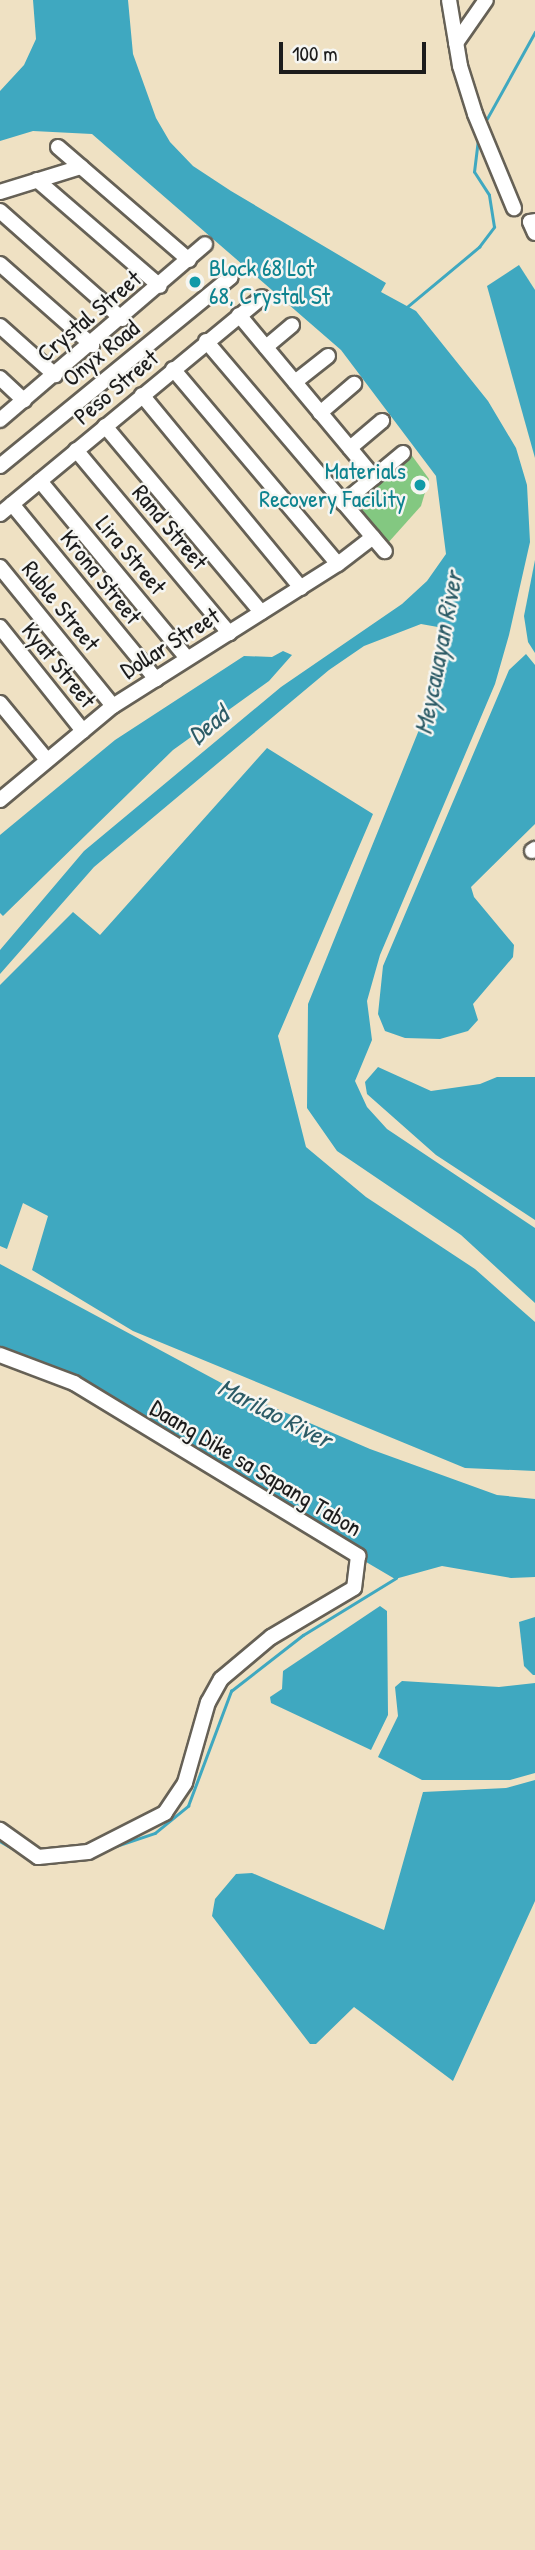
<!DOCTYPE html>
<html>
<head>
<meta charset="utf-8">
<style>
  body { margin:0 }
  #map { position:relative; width:535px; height:2550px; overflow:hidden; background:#efe1c3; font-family:"Patrick Hand",sans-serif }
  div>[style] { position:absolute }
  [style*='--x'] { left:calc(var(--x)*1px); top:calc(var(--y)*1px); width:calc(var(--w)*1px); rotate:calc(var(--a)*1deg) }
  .green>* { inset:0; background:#83c881 }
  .water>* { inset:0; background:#3fa8c0 }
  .stream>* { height:2.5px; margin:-1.25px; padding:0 1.25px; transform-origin:1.25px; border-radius:1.25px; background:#3fa8c0 }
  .roads { filter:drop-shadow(2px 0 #666156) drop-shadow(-2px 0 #666156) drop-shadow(0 2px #666156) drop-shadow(0 -2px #666156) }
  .minor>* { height:14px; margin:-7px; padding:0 7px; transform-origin:7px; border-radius:7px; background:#fff }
  .dots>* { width:19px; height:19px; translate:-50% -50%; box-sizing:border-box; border:4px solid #f6f6f2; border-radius:50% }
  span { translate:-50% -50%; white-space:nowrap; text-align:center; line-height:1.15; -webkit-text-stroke:5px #f6f6f2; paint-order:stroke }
  .culture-label { font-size:24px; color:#0d838f }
  .left { translate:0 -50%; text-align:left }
  .right { translate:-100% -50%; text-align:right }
  .street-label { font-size:24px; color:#1c1c1c }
  .water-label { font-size:26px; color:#2c5b66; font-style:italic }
  .scale { position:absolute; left:279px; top:42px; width:147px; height:32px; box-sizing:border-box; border:4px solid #1c1c1c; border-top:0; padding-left:9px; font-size:21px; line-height:24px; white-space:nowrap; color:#1c1c1c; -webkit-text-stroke:5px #f6f6f2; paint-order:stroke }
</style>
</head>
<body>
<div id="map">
  <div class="green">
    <i style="clip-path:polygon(410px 453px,429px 479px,421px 506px,387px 544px,349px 503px)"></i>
  </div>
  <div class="water">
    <i style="clip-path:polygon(33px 0,128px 0,133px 54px,156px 118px,170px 142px,193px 166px,231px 191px,386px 283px,381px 292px,416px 311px,488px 401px,516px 448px,527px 485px,530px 542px,509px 635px,495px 684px,380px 955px,367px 1001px,372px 1040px,355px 1081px,367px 1107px,387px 1129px,535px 1228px,535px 1303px,461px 1235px,337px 1151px,307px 1108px,308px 1004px,425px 715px,449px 629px,421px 624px,364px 646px,329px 670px,94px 867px,0 974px,0 950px,84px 851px,281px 687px,402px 604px,427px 581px,446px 554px,436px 476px,341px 350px,92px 134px,33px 131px,0 141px,0 91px,24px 65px,36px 39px)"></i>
    <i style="clip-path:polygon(519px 265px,535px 290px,535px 458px,487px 286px)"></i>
    <i style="clip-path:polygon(535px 560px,535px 653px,528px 642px,524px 616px)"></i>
    <i style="clip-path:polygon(283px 651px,292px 655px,269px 681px,173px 750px,3px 916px,0 913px,0 835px,115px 740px,244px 656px,272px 657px)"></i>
    <i style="clip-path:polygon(526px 654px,535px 665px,535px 824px,471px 887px,474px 897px,514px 945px,513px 957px,473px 1004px,478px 1020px,468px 1031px,440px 1039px,405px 1038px,385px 1031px,378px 1014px,383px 966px,509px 670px)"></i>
    <i style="clip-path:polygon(267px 748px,373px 814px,278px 1036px,306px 1147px,366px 1197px,475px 1269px,535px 1322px,535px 1471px,465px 1468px,133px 1331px,32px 1270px,48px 1216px,23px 1203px,7px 1249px,0 1246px,0 985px,73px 912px,100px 935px)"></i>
    <i style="clip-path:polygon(378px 1067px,431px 1091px,480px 1084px,497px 1077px,535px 1077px,535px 1220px,436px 1155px,367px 1094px,365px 1082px)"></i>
    <i style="clip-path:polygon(0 1264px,240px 1393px,370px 1449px,497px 1495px,535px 1499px,535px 1577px,511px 1578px,442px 1566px,395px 1579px,35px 1367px,0 1355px)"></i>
    <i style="clip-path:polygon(380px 1606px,387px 1611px,388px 1715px,371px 1750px,271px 1703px,270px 1697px,282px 1689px,283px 1671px)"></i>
    <i style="clip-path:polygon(535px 1617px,535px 1675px,533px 1675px,524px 1666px,519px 1622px)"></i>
    <i style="clip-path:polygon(402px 1681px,499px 1687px,535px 1683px,535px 1773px,510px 1780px,422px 1780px,378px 1757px,398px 1716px,395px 1687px)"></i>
    <i style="clip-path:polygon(535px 1780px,535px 1901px,453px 2081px,354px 2007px,316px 2044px,310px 2044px,212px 1916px,215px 1899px,236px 1874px,252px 1873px,384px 1930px,423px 1792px,506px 1788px)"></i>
  </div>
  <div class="stream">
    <i style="--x:484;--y:124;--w:105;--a:-61"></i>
    <i style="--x:407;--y:307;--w:94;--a:-39.8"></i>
    <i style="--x:479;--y:247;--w:25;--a:-53"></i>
    <i style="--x:494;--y:227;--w:32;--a:-99"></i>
    <i style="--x:489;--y:195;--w:27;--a:-123"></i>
    <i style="--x:474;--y:172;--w:35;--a:-83"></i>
    <i style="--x:0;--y:1841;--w:24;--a:30"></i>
    <i style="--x:113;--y:1847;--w:44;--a:-18.4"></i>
    <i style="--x:155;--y:1833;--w:43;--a:-39.3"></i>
    <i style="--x:188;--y:1806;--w:123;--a:-69.5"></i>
    <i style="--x:231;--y:1691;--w:91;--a:-37.9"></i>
    <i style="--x:303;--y:1635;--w:109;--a:-31.5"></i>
  </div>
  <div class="roads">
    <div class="minor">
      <i style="--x:449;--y:0;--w:67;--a:80.5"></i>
      <i style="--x:460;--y:66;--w:50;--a:72.6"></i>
      <i style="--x:475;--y:114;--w:102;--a:67.5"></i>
      <i style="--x:456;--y:43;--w:52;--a:-55.1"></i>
      <i style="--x:58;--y:147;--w:173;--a:40.8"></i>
      <i style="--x:37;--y:180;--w:162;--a:40.8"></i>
      <i style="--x:0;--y:192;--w:85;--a:-17.2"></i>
      <i style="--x:0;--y:211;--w:163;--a:41.5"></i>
      <i style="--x:535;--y:221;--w:5;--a:169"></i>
      <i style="--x:530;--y:222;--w:12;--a:66"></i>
      <i style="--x:0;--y:264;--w:123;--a:41.4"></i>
      <i style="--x:239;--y:315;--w:211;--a:50.2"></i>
      <i style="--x:0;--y:326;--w:74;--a:41.7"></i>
      <i style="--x:206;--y:341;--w:276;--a:49.6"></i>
      <i style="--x:266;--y:347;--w:34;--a:-40"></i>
      <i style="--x:173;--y:369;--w:255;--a:49.8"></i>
      <i style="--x:0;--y:378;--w:33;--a:43"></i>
      <i style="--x:295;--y:382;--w:42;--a:-38.2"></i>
      <i style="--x:142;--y:395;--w:250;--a:50.5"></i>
      <i style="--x:320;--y:413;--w:45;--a:-40.5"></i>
      <i style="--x:0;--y:420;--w:270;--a:-40.6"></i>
      <i style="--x:105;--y:426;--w:243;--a:50"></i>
      <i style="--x:350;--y:448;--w:42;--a:-40.2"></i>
      <i style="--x:76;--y:450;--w:239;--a:50.1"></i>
      <i style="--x:0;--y:466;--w:298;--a:-39.3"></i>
      <i style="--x:40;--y:481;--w:230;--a:50.3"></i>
      <i style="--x:343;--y:503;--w:78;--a:-39.8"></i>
      <i style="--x:12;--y:504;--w:227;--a:50.6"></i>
      <i style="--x:0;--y:514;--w:340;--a:-39.6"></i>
      <i style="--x:0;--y:567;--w:179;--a:50.9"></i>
      <i style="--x:0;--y:627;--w:133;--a:51.4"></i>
      <i style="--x:0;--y:703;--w:74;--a:50.5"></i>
      <i style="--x:0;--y:800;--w:147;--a:-39.8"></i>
      <i style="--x:113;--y:706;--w:266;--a:-32.3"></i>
      <i style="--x:338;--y:564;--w:44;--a:-37.6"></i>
      <i style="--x:532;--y:851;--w:4;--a:-34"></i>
      <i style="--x:0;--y:1355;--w:79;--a:20.7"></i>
      <i style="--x:74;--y:1383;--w:333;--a:31.3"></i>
      <i style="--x:358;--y:1556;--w:32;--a:97"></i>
      <i style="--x:354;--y:1588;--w:96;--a:149.4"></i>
      <i style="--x:271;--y:1637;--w:65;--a:140"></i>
      <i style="--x:221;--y:1679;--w:26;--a:119"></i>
      <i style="--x:208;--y:1702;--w:84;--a:105.9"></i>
      <i style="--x:185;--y:1783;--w:36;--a:124"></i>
      <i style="--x:165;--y:1813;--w:86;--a:153.1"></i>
      <i style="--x:88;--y:1852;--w:50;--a:174.3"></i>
      <i style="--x:38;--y:1857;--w:47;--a:-144.6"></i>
    </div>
  </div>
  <div class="dots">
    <i style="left:195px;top:282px;background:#0f9aa8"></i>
    <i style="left:420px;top:485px;background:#0f9aa8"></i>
  </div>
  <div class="culture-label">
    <span class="left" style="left:209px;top:282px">Block 68 Lot<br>68, Crystal St</span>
    <span class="right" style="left:406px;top:485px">Materials<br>Recovery Facility</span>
  </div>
  <div class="street-label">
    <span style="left:89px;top:316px;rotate:-40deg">Crystal Street</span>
    <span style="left:101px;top:353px;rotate:-39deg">Onyx Road</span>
    <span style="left:116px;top:387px;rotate:-40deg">Peso Street</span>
    <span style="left:170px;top:527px;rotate:50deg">Rand Street</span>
    <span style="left:131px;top:555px;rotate:50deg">Lira Street</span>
    <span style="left:101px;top:577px;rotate:51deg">Krona Street</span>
    <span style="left:61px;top:606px;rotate:51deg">Ruble Street</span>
    <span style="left:170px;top:643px;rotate:-32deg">Dollar Street</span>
    <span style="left:59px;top:665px;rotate:51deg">Kyat Street</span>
    <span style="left:256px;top:1468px;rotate:31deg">Daang Dike sa Sapang Tabon</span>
  </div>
  <div class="water-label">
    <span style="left:438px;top:653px;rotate:-79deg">Meycauayan River</span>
    <span style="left:208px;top:725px;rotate:-40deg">Dead</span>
    <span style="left:275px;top:1413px;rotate:27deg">Marilao River</span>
  </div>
  <div class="scale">100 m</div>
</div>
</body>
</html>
